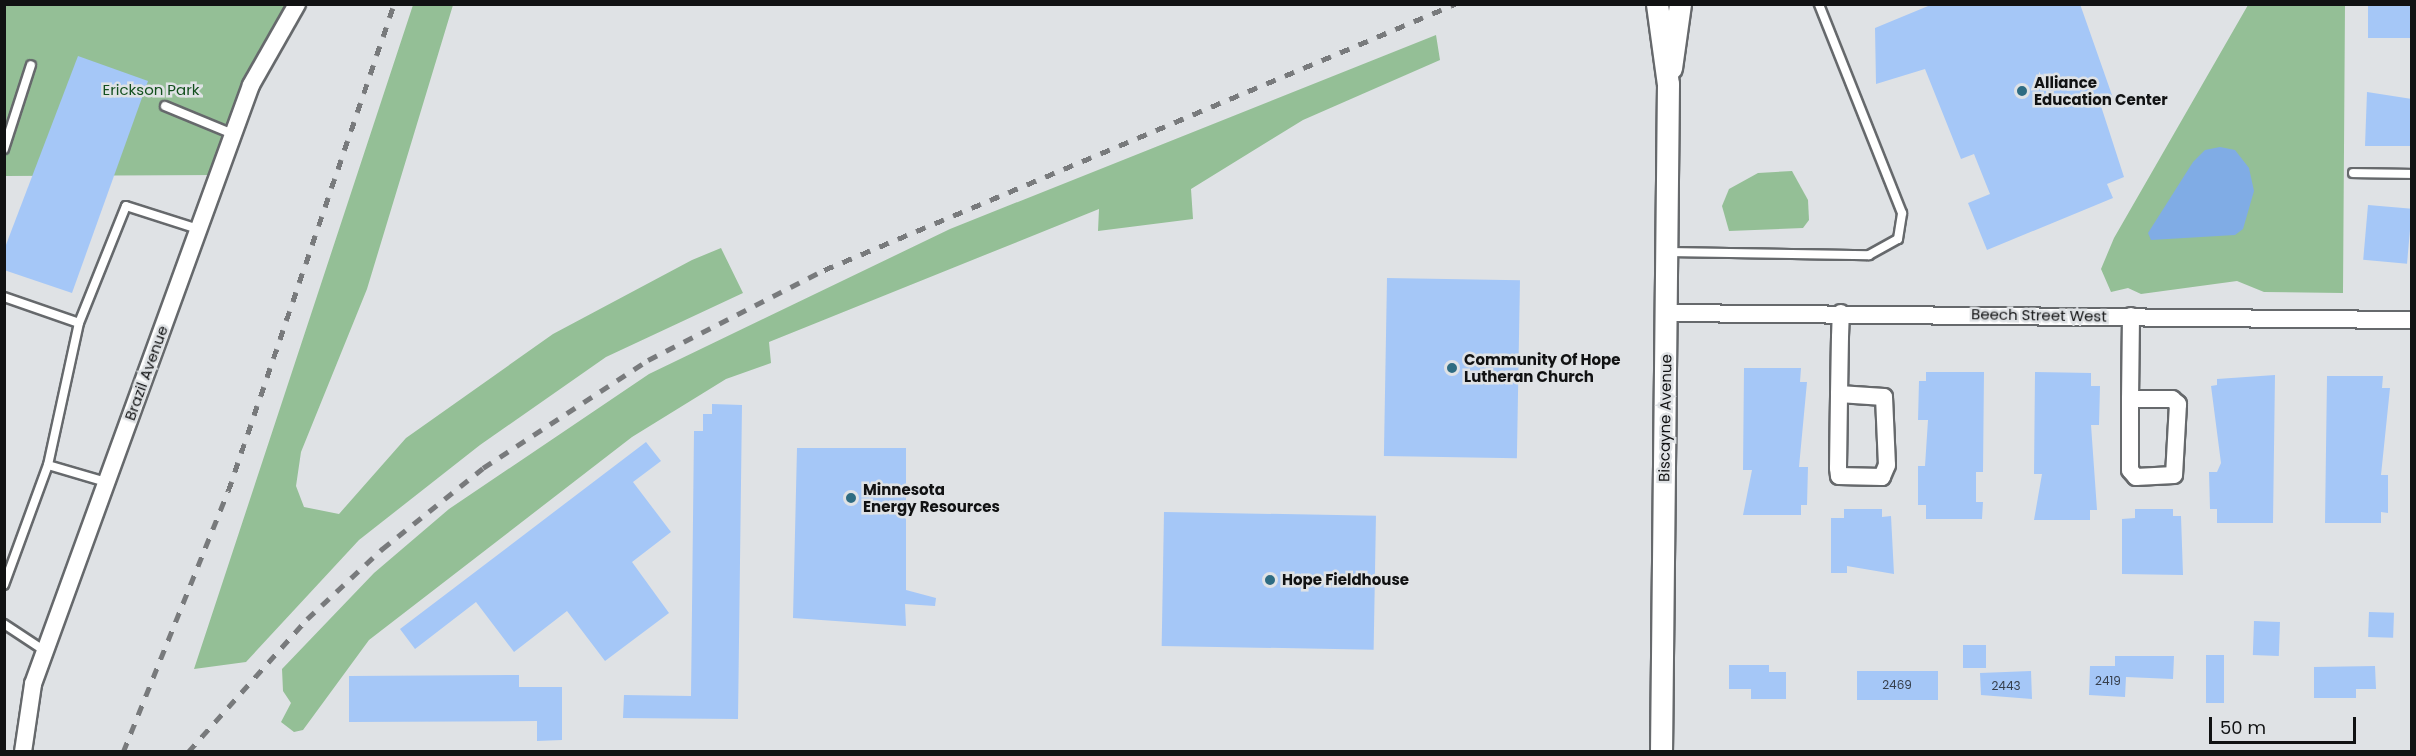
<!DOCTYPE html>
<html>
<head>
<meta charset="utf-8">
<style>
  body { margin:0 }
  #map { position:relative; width:2416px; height:756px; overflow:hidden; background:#dfe2e5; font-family:Poppins,sans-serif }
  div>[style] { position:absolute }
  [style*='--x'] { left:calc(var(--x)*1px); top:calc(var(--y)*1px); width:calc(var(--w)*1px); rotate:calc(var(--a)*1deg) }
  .green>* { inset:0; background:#94bf96 }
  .water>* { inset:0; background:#80ace5 }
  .building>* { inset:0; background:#a5c7f7; transform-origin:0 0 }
  .roads { filter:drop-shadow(2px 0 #66696c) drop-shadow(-2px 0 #66696c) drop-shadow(0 2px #66696c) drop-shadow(0 -2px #66696c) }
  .service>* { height:8px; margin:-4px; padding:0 4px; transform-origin:4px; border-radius:4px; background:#fff }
  .minor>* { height:16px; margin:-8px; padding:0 8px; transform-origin:8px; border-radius:8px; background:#fff }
  .tertiary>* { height:21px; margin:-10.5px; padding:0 10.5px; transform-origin:10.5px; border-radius:10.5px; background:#fff }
  .rail>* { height:4.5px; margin-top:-2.25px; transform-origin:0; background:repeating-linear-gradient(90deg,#787a7c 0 10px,transparent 0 20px) }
  .dots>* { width:16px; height:16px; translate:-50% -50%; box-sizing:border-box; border:3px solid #dfe2e5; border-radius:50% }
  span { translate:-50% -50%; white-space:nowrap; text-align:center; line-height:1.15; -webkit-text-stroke:5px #dfe2e5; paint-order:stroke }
  .number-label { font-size:12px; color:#363f4c }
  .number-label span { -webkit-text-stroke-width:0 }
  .poi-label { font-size:15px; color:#111213; font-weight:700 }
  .left { translate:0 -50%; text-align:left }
  .park-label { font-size:15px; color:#13501e }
  .street-label { font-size:15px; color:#111213 }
  .frame { position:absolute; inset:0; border:6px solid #111213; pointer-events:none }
  .scale { position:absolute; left:2209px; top:717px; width:147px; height:27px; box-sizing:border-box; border:3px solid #111213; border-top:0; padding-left:8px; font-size:18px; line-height:21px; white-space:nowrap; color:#111213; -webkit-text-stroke:4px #dfe2e5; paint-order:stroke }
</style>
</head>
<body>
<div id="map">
  <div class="green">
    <i style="clip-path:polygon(4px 5px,297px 5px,247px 87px,219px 175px,5px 176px)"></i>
    <i style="clip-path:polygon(413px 5px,453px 5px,367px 289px,301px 452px,296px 486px,304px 507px,339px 514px,406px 438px,553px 334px,692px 260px,721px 248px,743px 293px,606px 357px,480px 445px,359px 540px,246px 662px,194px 669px)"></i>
    <i style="clip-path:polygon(2248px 5px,2345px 5px,2343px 293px,2264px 292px,2237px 281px,2141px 294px,2128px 288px,2111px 292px,2101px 269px,2114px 238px)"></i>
    <i style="clip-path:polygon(1436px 35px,1440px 60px,1303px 120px,1191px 189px,1193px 219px,1098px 231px,1099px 209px,769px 342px,771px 363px,726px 379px,632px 437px,369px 640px,303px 730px,294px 732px,281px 722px,291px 703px,283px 691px,282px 669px,374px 573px,449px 509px,649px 374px,950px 229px)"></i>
    <i style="clip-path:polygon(1792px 171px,1808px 200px,1809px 220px,1803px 228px,1729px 231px,1722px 206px,1729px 189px,1758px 173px)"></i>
  </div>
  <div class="water">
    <i style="clip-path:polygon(2220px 147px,2235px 150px,2249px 168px,2254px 191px,2243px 229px,2235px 235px,2151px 240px,2148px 233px,2193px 162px,2205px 150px)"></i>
  </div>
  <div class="building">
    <i style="clip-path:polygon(1933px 4px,2080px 4px,2113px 98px,2100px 103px,2124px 177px,2107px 184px,2113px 198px,1987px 250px,1968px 203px,1990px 194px,1974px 154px,1961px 159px,1925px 69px,1876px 84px,1875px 28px)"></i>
    <i style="left:2368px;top:4px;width:44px;height:34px"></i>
    <i style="clip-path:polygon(78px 56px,148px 81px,72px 293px,4px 270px,4px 250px)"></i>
    <i style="clip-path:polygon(2367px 92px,2412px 99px,2412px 146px,2365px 146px)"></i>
    <i style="left:2368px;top:205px;width:44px;height:55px;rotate:5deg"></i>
    <i style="left:1387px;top:278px;width:133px;height:178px;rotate:1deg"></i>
    <i style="clip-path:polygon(1744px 368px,1801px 368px,1800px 382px,1807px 382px,1799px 467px,1808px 467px,1807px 505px,1801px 505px,1801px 515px,1743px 515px,1752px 470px,1743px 470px)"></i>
    <i style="clip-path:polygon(1926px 372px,1984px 372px,1983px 472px,1976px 472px,1976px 502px,1983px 502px,1982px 519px,1926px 519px,1926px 505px,1918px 505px,1918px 466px,1925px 466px,1928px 420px,1918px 420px,1919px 381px,1926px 381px)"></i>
    <i style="clip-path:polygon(2035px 372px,2091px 373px,2091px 386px,2100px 386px,2099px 425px,2091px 425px,2097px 510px,2090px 510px,2090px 520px,2034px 520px,2042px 474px,2034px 474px)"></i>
    <i style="clip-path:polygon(2275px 375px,2273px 523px,2217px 523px,2217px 509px,2210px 509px,2209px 472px,2217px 472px,2221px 463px,2211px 386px,2217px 385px,2217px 379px)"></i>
    <i style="clip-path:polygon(2327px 376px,2383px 376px,2382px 388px,2390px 388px,2381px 475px,2388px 475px,2388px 513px,2381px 512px,2381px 523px,2325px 523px)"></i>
    <i style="clip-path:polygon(712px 404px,742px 405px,738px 719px,623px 718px,624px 695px,691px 696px,694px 431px,703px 431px,703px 414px,712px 414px)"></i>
    <i style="clip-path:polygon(646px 442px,661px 461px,633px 482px,671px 532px,632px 562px,669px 613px,605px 661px,567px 611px,514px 652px,476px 602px,415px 649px,400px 629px)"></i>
    <i style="clip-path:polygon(797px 448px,906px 448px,906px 590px,936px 598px,935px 606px,905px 604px,906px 626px,793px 618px)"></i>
    <i style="clip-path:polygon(1844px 509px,1882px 509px,1882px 517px,1891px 516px,1894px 574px,1847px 566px,1847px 573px,1831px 573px,1831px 518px,1844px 518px)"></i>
    <i style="clip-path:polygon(2135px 509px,2173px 509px,2173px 516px,2181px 516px,2183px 575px,2122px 574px,2122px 519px,2135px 518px)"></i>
    <i style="left:1164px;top:512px;width:212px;height:134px;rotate:1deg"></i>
    <i style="left:2369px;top:612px;width:25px;height:25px;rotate:2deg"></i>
    <i style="left:2254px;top:621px;width:26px;height:34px;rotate:2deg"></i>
    <i style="left:1963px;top:645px;width:23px;height:23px"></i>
    <i style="left:2206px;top:655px;width:18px;height:48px"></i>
    <i style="clip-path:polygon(2115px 656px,2174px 656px,2173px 679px,2126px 677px,2125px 697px,2089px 695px,2090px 666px,2115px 666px)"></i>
    <i style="clip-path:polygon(1729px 665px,1769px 665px,1769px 672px,1786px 672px,1786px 699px,1751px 699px,1751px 689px,1729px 689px)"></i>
    <i style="clip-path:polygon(2375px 666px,2376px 689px,2356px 689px,2356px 698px,2314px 698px,2314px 667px)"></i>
    <i style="left:1857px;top:671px;width:81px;height:29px"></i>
    <i style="clip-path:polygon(2031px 671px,2032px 699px,1981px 695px,1980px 673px)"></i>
    <i style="clip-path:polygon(519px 675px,519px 687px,562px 687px,562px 740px,537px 741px,537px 721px,349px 722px,349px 676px)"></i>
  </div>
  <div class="roads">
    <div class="service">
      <i style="--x:165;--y:106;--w:74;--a:22.4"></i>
      <i style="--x:4;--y:149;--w:88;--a:-72.2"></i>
      <i style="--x:2353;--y:173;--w:59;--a:1"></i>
      <i style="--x:1668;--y:252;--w:201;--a:0.9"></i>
      <i style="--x:1869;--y:255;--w:33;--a:-29"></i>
      <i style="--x:1898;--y:239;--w:26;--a:-81"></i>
      <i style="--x:1902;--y:213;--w:225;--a:-111.7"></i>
      <i style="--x:4;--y:297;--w:79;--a:19.1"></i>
      <i style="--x:48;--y:465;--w:145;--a:-77.7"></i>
      <i style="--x:79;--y:323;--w:126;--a:-68.1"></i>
      <i style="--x:126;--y:206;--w:76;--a:17.7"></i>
      <i style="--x:4;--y:585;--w:128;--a:-69.9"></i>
      <i style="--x:48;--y:465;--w:60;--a:16.3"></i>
      <i style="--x:4;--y:624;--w:49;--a:33.4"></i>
    </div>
    <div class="minor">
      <i style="--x:1667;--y:313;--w:745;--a:0.54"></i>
      <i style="--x:1839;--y:394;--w:45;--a:3.8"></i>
      <i style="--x:1884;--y:397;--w:68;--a:87.5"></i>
      <i style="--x:1887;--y:465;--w:13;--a:113"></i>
      <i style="--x:1882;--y:477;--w:43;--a:-178.7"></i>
      <i style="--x:1839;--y:476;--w:8;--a:-97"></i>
      <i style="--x:1838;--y:468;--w:74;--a:-89.2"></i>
      <i style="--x:1839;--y:394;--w:57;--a:-89"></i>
      <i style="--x:1840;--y:337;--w:24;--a:-88"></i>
      <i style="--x:2130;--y:399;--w:42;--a:0"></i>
      <i style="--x:2172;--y:399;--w:8;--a:40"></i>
      <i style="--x:2178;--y:404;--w:71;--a:93.2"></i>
      <i style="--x:2174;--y:475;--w:38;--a:177"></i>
      <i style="--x:2136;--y:477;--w:9;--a:-131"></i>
      <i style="--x:2130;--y:470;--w:71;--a:-90"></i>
      <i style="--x:2130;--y:399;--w:83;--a:-89.3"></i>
      <i style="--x:23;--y:752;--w:69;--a:-81.6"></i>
      <i style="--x:33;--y:684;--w:637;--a:-70"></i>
      <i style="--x:251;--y:85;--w:93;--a:-60.4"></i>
    </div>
    <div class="tertiary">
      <i style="--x:1657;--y:4;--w:81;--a:82.2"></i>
      <i style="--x:1668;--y:84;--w:668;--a:90.6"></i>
      <i style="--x:1671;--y:68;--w:65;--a:-82"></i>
    </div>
  </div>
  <div class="rail">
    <i style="--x:123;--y:752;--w:281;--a:-68.1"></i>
    <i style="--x:228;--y:491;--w:515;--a:-71.18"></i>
    <i style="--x:188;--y:752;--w:178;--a:-48.2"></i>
    <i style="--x:307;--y:619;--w:103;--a:-43"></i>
    <i style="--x:382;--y:549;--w:129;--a:-38.7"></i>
    <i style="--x:483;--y:468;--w:197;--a:-33.2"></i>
    <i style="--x:648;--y:360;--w:198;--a:-27.1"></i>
    <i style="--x:824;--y:270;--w:685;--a:-22.86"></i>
  </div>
  <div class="dots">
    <i style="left:2022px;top:91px;background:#2e6c82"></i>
    <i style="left:1452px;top:368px;background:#2e6c82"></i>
    <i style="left:851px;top:498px;background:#2e6c82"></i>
    <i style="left:1270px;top:580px;background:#2e6c82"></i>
  </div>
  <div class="number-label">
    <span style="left:2108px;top:681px">2419</span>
    <span style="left:1897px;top:685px">2469</span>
    <span style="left:2006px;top:686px">2443</span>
  </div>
  <div class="poi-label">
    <span class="left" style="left:2034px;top:91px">Alliance<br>Education Center</span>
    <span class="left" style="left:1464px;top:368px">Community Of Hope<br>Lutheran Church</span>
    <span class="left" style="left:863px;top:498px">Minnesota<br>Energy Resources</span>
    <span class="left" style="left:1282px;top:580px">Hope Fieldhouse</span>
  </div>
  <div class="park-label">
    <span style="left:151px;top:90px">Erickson Park</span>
  </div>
  <div class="street-label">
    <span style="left:2039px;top:315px;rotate:1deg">Beech Street West</span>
    <span style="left:146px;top:373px;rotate:-70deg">Brazil Avenue</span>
    <span style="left:1665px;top:418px;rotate:-89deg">Biscayne Avenue</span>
  </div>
  <div class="frame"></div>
  <div class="scale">50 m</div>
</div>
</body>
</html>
